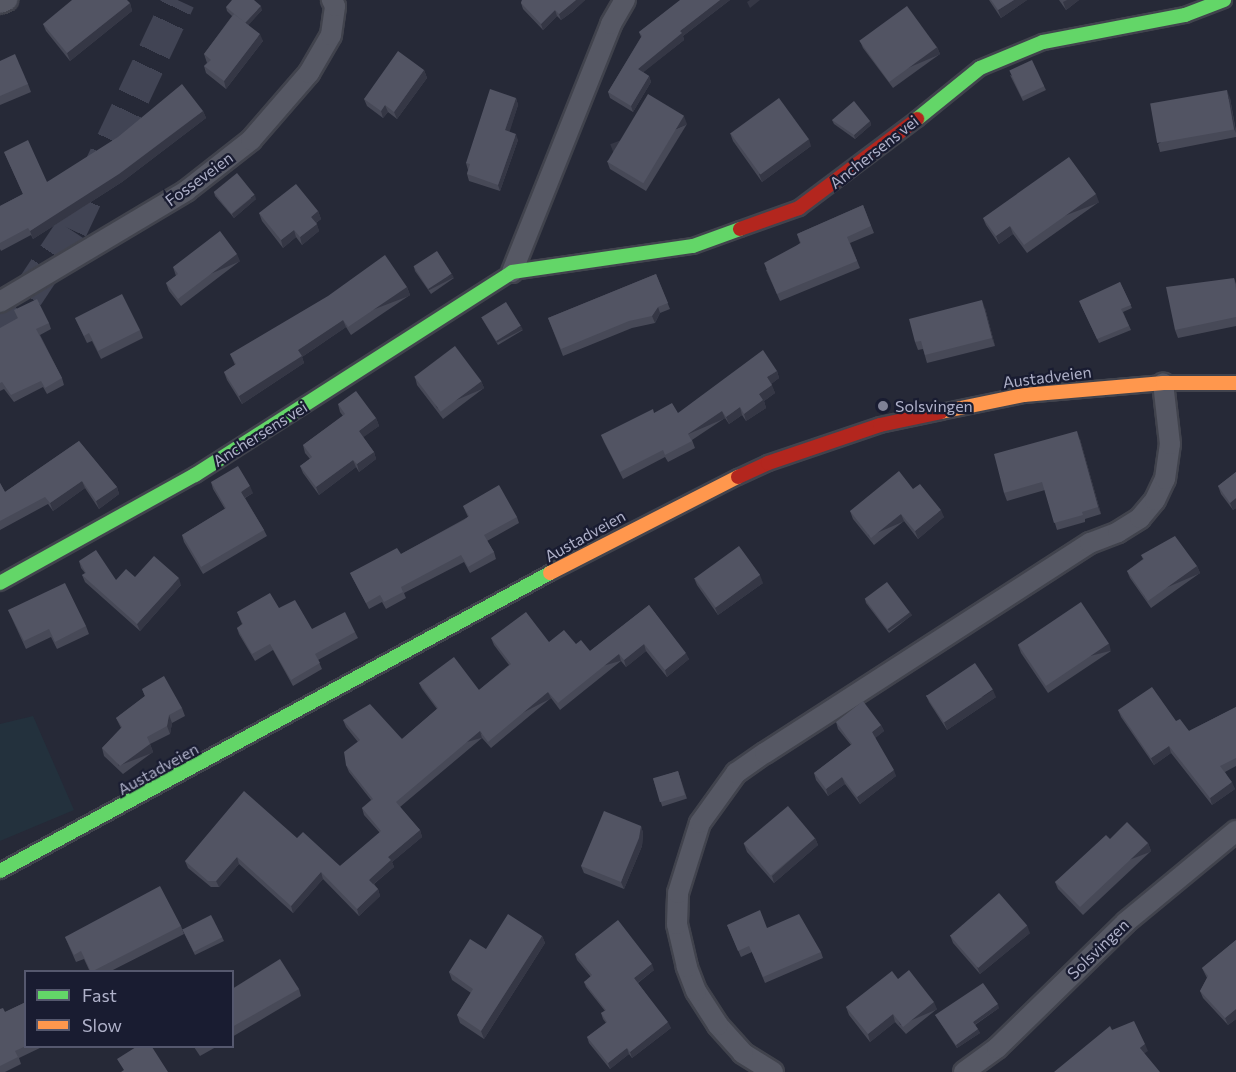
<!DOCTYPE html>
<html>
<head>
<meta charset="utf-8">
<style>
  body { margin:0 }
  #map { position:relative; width:1236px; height:1072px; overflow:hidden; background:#262937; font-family:Commissioner,sans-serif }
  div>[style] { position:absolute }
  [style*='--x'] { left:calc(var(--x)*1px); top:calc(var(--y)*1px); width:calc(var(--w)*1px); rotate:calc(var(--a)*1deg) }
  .green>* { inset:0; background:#23313d }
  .highway-tunnel>* { height:33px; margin-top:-16.5px; transform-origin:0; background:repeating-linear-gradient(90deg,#414454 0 33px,transparent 0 49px) }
  .roads { filter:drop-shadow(2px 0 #41434d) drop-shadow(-2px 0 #41434d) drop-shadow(0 2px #41434d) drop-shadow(0 -2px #41434d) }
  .street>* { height:20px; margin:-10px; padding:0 10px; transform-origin:10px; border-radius:10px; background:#565864 }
  .fast>* { height:14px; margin:-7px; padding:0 7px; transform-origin:7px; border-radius:7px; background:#63d668 }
  .slow>* { height:14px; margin:-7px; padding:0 7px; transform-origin:7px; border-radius:7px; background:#ff974d }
  .jam>* { height:14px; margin:-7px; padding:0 7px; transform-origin:7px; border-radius:7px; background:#b3261e }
  .wall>* { inset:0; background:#474957; transform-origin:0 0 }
  .shaded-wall>* { inset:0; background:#353745; transform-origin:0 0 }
  .building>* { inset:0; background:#525463; transform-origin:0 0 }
  .dots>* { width:16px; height:16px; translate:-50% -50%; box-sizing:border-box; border:3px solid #191c31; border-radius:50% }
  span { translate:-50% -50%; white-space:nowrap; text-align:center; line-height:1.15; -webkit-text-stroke:4.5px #191c31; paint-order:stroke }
  .street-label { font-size:16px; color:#afb1c9 }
  .poi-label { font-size:16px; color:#afb1c9 }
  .left { translate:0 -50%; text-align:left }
  .legend { position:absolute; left:24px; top:970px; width:210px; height:78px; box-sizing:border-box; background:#191c31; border:2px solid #55586e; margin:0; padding:8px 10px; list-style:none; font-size:18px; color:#afb1c9 }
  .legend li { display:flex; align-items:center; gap:12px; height:30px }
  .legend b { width:30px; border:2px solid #55586e }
</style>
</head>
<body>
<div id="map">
  <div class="green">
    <i style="clip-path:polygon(33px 716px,74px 810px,0 841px,0 724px)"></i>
  </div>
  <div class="highway-tunnel">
    <i style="--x:0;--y:336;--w:128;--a:-56.4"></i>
    <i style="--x:71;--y:229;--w:253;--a:-64.8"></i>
  </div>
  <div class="roads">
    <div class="street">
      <i style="--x:0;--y:3;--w:8;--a:-23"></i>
      <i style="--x:512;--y:272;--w:267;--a:-68.2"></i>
      <i style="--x:611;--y:24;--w:28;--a:-60"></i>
      <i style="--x:0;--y:302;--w:217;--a:-30.8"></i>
      <i style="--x:186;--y:191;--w:83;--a:-38.1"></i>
      <i style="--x:251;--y:140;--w:89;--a:-49.1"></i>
      <i style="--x:309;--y:73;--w:44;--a:-59.9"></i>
      <i style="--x:331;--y:35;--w:29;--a:-82"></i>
      <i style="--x:335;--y:6;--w:7;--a:-117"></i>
      <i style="--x:773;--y:1072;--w:36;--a:-148"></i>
      <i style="--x:743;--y:1053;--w:38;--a:-132"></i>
      <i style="--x:718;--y:1025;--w:40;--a:-122.9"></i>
      <i style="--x:696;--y:991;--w:26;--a:-111"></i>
      <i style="--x:687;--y:967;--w:44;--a:-103.1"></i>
      <i style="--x:677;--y:924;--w:31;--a:-88"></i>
      <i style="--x:678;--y:893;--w:73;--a:-72.6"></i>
      <i style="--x:700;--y:823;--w:62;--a:-54.2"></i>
      <i style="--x:736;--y:773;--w:35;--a:-35"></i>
      <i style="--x:765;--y:753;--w:387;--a:-32.9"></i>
      <i style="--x:1090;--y:543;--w:30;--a:-21"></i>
      <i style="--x:1118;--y:532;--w:26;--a:-32"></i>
      <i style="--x:1140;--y:518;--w:23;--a:-50"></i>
      <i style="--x:1155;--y:500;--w:23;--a:-65"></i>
      <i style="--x:1165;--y:479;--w:35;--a:-82"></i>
      <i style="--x:1170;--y:444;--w:61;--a:-96.5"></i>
      <i style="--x:964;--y:1072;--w:41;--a:-36"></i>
      <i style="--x:997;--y:1048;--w:180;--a:-44.3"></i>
      <i style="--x:1126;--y:922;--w:143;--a:-39.6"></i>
    </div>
    <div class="fast">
      <i style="--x:917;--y:119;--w:81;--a:-39"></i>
      <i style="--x:980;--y:68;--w:68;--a:-22.4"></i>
      <i style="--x:1043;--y:42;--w:145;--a:-10.8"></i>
      <i style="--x:1185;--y:15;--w:42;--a:-21"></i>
      <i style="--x:0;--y:583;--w:223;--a:-29"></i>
      <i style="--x:195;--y:475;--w:376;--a:-32.6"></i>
      <i style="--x:512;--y:272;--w:183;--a:-8.2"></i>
      <i style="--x:693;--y:246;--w:50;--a:-19.9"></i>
      <i style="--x:0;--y:871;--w:626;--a:-28.45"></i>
    </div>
    <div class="slow">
      <i style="--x:941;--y:412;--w:85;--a:-11.6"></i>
      <i style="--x:1024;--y:395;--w:140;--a:-4.9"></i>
      <i style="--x:1163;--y:383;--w:73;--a:0"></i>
      <i style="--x:550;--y:573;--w:211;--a:-27.1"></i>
    </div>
    <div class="jam">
      <i style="--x:740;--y:229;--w:63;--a:-19.6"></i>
      <i style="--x:799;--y:208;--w:148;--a:-37"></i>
      <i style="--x:738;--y:477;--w:33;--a:-25"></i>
      <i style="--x:768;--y:463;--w:118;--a:-18.7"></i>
      <i style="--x:880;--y:425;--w:62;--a:-12"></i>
    </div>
  </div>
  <div class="wall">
    <i style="clip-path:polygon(522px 0,585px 0,572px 12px,561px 20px,557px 16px,543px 30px,523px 9px,521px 3px)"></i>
    <i style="clip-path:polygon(681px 0,730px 0,683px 36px,684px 40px,643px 72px,649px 76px,651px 82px,633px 112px,610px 98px,608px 92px,641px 37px,639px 32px)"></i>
    <i style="clip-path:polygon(989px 0,1027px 0,1001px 18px)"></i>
    <i style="clip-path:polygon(1059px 0,1079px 0,1066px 10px)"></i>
    <i style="clip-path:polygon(130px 3px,132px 11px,70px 61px,46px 31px,43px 24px)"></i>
    <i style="clip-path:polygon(226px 7px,262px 10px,248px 25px,263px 41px,226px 89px,206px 73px,204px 66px,207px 63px,204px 54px,232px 16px,227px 11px)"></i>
    <i style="clip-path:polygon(860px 41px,937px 47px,940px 54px,893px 88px,863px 48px)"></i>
    <i style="clip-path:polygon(0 61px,28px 84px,31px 92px,0 105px)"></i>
    <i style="clip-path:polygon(424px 70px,427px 78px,397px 119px,388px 112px,383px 118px,367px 106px,364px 99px)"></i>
    <i style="clip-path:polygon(1010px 75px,1044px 86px,1046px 90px,1023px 101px)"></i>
    <i style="clip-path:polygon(516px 98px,518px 105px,509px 132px,518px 140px,500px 191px,469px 181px,467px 174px,468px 170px,466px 163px)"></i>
    <i style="clip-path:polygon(1230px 98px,1236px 131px,1236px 137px,1160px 152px,1158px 144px)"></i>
    <i style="clip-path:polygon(203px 111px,206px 118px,122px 182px,33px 239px,31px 235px,1px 251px,0 249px,0 206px,23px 194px,4px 152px,47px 182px)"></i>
    <i style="clip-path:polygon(832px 120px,870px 121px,871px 125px,855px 139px,834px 124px)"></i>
    <i style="clip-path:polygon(687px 124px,646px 191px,610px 169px,607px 161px)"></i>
    <i style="clip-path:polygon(730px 133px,811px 146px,762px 182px,733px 141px)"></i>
    <i style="clip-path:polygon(214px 192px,256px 199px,234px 218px,215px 196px)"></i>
    <i style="clip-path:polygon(1099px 202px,1027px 253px,1013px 234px,999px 244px,986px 225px,983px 218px)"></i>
    <i style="clip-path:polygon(863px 205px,874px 233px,850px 243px,860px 268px,780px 301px,766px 270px,800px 243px,797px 234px)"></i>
    <i style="clip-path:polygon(318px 211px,321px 219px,316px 223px,319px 231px,302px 245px,296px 237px,283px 248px,262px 221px,259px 213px)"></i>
    <i style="clip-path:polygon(240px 261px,181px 306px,169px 291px,166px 283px,176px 276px,173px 267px)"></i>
    <i style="clip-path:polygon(414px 267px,454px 278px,431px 294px,415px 271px)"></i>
    <i style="clip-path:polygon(656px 274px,670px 309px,660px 313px,655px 323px,632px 328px,563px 356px,548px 318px)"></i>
    <i style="clip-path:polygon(1234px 278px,1236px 284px,1236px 326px,1178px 338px,1175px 330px)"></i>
    <i style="clip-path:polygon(1120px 282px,1132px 308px,1123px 312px,1131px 330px,1099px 343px,1081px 305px)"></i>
    <i style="clip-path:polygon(407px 287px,410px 295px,351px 335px,346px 327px,302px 357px,304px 363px,242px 404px,227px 380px,224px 372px,235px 365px,230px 354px)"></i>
    <i style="clip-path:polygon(985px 308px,995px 346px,927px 363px,923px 349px,918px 350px,915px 342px)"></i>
    <i style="clip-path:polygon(14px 310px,49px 323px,51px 329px,40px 335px,62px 378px,64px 385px,47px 394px,43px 387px,14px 402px,4px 389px,0 391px,0 328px,18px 319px)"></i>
    <i style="clip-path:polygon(481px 317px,523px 330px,498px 345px)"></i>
    <i style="clip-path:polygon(75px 318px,140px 330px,143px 338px,101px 359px,92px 341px,87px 343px)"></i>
    <i style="clip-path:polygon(777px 371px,779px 378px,771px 384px,775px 393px,764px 401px,766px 408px,746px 421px,742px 415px,729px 424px,725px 418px,692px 440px,695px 448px,668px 462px,665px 457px,623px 479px,604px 442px,601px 435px,655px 413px,678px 413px)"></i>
    <i style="clip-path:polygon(415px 377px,481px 381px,484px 388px,443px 419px,417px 385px)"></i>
    <i style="clip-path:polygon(338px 404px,376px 418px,379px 426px,363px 437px,374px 452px,376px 459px,359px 472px,356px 467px,319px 495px,303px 473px,300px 466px,310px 459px,305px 453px,303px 445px,343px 416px,340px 412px)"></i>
    <i style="clip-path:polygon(1080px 439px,1101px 514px,1085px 519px,1085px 522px,1057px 530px,1045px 490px,1007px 501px,1004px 493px)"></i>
    <i style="clip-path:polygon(79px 441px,117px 487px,119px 494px,99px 509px,85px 488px,53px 511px,48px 504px,0 530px,0 483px,5px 492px)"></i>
    <i style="clip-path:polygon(1236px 472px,1236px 508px,1233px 510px,1221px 494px,1218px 486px)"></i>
    <i style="clip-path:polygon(211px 482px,253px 493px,245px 498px,264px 530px,267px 536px,203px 574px,184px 542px,182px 535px,225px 509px,213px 489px)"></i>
    <i style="clip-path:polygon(913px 489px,944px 517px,918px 539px,904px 521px,874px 545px,853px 519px,850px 511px)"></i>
    <i style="clip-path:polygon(463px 506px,517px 517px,519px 523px,487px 541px,494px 552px,496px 559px,470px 573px,464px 562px,404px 593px,406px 598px,386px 609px,382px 602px,369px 609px,353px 579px,350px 573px,401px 554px,468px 517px)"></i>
    <i style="clip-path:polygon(1141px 555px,1197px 566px,1200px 573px,1151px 608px,1130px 578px,1127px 571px,1143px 559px)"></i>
    <i style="clip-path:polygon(79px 561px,116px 580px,181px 585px,140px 631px,85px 582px,82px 575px,85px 573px,81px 568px)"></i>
    <i style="clip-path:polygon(694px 578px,763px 583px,718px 615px,697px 585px)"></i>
    <i style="clip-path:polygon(865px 599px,912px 615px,889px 633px,866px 603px)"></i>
    <i style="clip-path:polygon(649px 605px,689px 659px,667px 677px,646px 651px,626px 667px,621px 661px,560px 710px,551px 698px,491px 748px,482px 738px,400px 807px,420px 830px,422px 837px,392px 862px,394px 867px,374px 884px,378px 889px,380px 896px,359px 916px,323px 879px,293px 913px,239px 864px,219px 887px,211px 887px,188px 868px,185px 861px,297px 838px,340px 866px,380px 833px,364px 815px,362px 808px,371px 800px,349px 772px,346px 765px,358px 742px,346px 727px,343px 720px,402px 739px,437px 709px,422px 689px,419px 683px,479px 690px,509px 665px,494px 645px,491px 638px,576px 644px,590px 651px)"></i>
    <i style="clip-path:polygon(279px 608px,312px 629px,355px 632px,358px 638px,318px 660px,322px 669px,293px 686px,273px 650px,255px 661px,239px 634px,237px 628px,242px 624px,237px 612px)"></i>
    <i style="clip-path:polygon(8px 610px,86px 626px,89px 634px,57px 649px,51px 637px,26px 649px)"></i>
    <i style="clip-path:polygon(1018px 645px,1111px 651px,1048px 693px,1021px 653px)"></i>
    <i style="clip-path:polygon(142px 689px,182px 708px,185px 716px,172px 723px,170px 734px,150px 744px,153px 752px,123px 774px,104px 756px,102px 748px,121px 728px,116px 718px,145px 696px)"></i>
    <i style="clip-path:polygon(926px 695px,996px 697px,947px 730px,929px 702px)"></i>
    <i style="clip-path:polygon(1236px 707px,1236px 766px,1225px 772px,1235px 789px,1212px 805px,1171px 753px,1154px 765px,1121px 717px,1118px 710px,1176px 721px,1189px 731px)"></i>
    <i style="clip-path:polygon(836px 722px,881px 725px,884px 731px,875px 738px,896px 776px,860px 804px,845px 784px,828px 796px,816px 780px,814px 773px,851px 745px,838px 729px)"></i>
    <i style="left:678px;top:771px;width:29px;height:26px;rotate:72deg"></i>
    <i style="clip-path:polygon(641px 826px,643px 833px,642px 846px,624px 889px,584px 873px,581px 866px)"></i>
    <i style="clip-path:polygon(815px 838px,818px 845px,774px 883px,747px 852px,744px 844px)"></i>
    <i style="clip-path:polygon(1110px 839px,1148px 843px,1151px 851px,1083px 915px,1058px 889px,1055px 882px)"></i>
    <i style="clip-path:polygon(727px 925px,767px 928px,821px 952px,823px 958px,765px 983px,752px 952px,741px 957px)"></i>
    <i style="clip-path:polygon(181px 926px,184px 934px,109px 972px,90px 972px,84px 959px,76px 962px,65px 937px)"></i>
    <i style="clip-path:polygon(182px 929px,222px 937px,224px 941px,195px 955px)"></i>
    <i style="clip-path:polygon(1030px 933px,980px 974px,953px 943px,950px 935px)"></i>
    <i style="clip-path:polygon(542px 936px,545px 943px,484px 1039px,460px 1023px,457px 1015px,471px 993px,452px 980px,449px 972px,486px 949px)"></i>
    <i style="clip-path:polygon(1236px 940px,1236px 1019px,1228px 1025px,1203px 998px,1200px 991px,1207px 978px,1202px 968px)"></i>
    <i style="clip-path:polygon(575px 954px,654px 970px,638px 983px,671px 1028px,632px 1058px,629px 1054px,610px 1069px,589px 1043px,587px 1037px,606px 1023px,603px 1019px,601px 1013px,605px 1011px,586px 987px,584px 982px,591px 977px,577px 960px)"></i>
    <i style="clip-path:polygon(898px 979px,937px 1009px,906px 1034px,895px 1022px,870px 1042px,849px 1015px,846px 1007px)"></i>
    <i style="clip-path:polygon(232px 989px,299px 989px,301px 996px,232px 1037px)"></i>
    <i style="clip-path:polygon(26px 1002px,26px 1047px,42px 1047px,19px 1058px,21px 1064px,5px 1072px,0 1072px,0 1009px,5px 1012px)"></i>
    <i style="clip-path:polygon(999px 1008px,975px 1025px,980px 1033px,957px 1048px,935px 1015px)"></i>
    <i style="clip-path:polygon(194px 1047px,216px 1047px,200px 1056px)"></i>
  </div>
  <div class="shaded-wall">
    <i style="clip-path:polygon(576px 0,585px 0,572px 12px,561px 20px,559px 14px)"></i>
    <i style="clip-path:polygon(720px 0,730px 0,683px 36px,684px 40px,640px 75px,638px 69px,680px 31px)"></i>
    <i style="clip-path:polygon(750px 0,760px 0,750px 8px,747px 2px)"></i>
    <i style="clip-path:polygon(1014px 0,1027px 0,1001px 18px,998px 10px)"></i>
    <i style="clip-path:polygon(1067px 0,1079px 0,1066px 10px,1063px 2px)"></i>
    <i style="clip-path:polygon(130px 3px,132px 11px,70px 61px,67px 53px)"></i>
    <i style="clip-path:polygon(261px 6px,262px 10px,246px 28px,244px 24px)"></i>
    <i style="clip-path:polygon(555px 10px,557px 16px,543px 30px,541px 24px)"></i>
    <i style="clip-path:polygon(260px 34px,263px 41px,226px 89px,224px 81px)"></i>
    <i style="left:937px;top:47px;width:8px;height:58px;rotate:67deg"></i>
    <i style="clip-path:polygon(424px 70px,427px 78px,397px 119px,394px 112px)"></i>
    <i style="clip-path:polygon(649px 76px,651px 82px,633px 112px,631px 106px)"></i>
    <i style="clip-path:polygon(1227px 90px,1230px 98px,1236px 133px,1234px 129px)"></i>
    <i style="clip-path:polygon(516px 98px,518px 105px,508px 137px,505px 130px)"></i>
    <i style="clip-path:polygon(385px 105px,388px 112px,383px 118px,381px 111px)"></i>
    <i style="clip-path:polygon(203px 111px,206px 118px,122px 182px,33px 239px,30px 231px)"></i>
    <i style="left:684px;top:116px;width:9px;height:79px;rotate:69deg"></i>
    <i style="clip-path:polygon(870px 121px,871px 125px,855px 139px,854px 135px)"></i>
    <i style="clip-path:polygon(516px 134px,518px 140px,500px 191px,498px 185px)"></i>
    <i style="clip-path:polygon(809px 139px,811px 146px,762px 182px,759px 174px)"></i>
    <i style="left:1096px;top:194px;width:9px;height:88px;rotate:69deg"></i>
    <i style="clip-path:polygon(255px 195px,256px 199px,234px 218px,232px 214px)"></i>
    <i style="clip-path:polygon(318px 211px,321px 219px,314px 224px,311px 217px)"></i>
    <i style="clip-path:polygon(317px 224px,319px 231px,302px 245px,300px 237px)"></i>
    <i style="clip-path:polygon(1010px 226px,1013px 234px,999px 244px,996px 236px)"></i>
    <i style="clip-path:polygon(294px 230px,296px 237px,283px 248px,281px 240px)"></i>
    <i style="left:237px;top:254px;width:8px;height:74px;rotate:67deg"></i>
    <i style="left:452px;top:274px;width:4px;height:28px;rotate:63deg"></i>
    <i style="left:407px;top:287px;width:9px;height:71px;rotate:69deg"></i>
    <i style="clip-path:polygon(982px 300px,985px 308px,995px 346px,992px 338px)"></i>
    <i style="clip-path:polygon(658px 307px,660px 313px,655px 323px,652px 316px)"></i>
    <i style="clip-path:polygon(343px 320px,346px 327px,302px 357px,304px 363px,242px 404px,239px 396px,298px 350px)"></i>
    <i style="left:521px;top:326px;width:4px;height:29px;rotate:63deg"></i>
    <i style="clip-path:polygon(777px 371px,779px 378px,770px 385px,767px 377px)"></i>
    <i style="left:481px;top:381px;width:8px;height:51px;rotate:67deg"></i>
    <i style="clip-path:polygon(772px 385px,775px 393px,764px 401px,766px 408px,746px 421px,744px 414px,759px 394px)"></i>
    <i style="clip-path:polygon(740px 407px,742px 415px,729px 424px,726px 417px)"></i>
    <i style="left:722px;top:411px;width:8px;height:41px;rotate:67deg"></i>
    <i style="clip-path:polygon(376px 418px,379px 426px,361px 439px,359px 431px)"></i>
    <i style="clip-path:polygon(1077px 431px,1080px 439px,1101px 514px,1098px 507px)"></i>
    <i style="clip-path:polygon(374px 452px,376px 459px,359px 472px,357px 464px)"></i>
    <i style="clip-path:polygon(353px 460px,356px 467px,319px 495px,316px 487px)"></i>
    <i style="clip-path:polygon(82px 481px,85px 488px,53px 511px,50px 503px)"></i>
    <i style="clip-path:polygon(250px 486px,253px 493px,244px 498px,241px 492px)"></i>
    <i style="clip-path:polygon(117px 487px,119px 494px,99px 509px,96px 501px)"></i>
    <i style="clip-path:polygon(1236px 498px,1236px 508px,1233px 510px,1230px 503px)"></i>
    <i style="clip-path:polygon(941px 510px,944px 517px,918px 539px,915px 531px)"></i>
    <i style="left:901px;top:514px;width:8px;height:38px;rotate:67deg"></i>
    <i style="left:1197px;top:566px;width:8px;height:60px;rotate:67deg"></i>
    <i style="clip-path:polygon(760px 575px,763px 583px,718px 615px,715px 608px)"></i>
    <i style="clip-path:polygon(179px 578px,181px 585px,140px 631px,137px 624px)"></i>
    <i style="left:910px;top:612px;width:4px;height:28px;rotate:56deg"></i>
    <i style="left:1109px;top:643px;width:8px;height:77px;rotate:76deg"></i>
    <i style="clip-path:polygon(644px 644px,646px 651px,626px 667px,624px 660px)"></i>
    <i style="clip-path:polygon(686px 653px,689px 659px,667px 677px,665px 670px)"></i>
    <i style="left:619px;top:654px;width:7px;height:78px;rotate:74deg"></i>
    <i style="clip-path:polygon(993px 690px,996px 697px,947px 730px,944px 722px)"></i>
    <i style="left:548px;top:692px;width:7px;height:78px;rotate:63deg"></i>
    <i style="clip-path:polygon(169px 715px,172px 723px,170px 734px,167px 726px)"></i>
    <i style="clip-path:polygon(881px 725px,884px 731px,874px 739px,872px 732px)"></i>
    <i style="left:480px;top:731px;width:7px;height:110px;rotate:74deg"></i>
    <i style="left:150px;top:744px;width:9px;height:37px;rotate:69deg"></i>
    <i style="clip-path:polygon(1169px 746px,1171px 753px,1154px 765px,1151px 758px)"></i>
    <i style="clip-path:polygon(894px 770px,896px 776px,860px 804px,857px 797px)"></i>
    <i style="clip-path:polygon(842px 777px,845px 784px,828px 796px,826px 789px)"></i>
    <i style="clip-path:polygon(1232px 782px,1235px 789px,1212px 805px,1210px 798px)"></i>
    <i style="clip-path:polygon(641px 826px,643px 833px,642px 846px,624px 889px,621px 882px)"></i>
    <i style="clip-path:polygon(420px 830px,422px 837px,392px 862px,394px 867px,371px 886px,369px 880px,388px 857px)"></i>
    <i style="clip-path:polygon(815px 838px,818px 845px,774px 883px,772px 876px)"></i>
    <i style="left:1148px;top:843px;width:9px;height:93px;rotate:69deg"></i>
    <i style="clip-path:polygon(237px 857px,239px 864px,219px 887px,216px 881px)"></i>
    <i style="clip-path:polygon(321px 872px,323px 879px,293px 913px,291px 906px)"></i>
    <i style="clip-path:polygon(378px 889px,380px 896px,359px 916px,357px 909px)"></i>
    <i style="clip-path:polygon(1027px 925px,1030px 933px,980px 974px,977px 967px)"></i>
    <i style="clip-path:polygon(542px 936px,545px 943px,484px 1039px,481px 1031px)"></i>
    <i style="clip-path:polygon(652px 964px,654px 970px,636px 984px,634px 978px)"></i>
    <i style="left:934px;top:1002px;width:8px;height:40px;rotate:67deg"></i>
    <i style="clip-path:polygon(998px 1004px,999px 1008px,974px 1025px,973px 1022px)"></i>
    <i style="clip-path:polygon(1236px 1009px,1236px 1019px,1228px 1025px,1225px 1018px)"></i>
    <i style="clip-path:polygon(893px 1014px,895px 1022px,870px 1042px,868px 1034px)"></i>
    <i style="clip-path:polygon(668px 1022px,671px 1028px,632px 1058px,630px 1052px)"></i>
    <i style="clip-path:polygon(978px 1029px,980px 1033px,957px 1048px,956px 1045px)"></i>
    <i style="clip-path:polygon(1145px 1044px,1148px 1051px,1142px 1055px,1140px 1048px)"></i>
    <i style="clip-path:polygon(627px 1048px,629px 1054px,610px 1069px,608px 1063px)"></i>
  </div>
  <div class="building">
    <i style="clip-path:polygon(72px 0,127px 0,130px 3px,67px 53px,43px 24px)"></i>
    <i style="clip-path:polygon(232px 0,254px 0,261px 6px,245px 23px,226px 7px)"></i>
    <i style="clip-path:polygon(522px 0,576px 0,559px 14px,555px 10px,541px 24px,521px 3px)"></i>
    <i style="clip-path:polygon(680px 0,720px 0,680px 31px,682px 33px,638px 69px,649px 76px,631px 106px,608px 92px,642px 36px,639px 32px)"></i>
    <i style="clip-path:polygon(991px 0,1014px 0,998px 10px)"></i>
    <i style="left:907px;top:6px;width:51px;height:59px;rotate:54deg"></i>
    <i style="clip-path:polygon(234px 14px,260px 34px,224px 81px,204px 66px,211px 60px,204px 54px)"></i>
    <i style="clip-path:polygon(398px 51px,424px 70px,394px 112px,385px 105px,381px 111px,364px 99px)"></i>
    <i style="clip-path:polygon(15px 54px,28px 84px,0 96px,0 61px)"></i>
    <i style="left:1032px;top:60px;width:29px;height:25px;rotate:65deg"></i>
    <i style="clip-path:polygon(182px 84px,203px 111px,119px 174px,30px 231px,28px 228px,0 243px,0 206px,23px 194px,4px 152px,28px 140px,47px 182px,118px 137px)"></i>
    <i style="clip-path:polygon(490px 89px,516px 98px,505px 130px,516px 134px,498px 185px,467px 174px,470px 164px,466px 163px)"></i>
    <i style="left:1227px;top:90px;width:40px;height:78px;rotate:80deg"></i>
    <i style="left:648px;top:94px;width:42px;height:79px;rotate:31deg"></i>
    <i style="left:779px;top:98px;width:51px;height:60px;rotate:54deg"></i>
    <i style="clip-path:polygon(854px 101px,870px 121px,854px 135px,832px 120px)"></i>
    <i style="clip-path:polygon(1069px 157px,1096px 194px,1024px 245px,1010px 226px,996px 236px,983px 218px)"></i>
    <i style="left:237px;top:173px;width:28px;height:30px;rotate:51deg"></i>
    <i style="clip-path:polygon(296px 184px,318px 211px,311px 217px,317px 224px,300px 237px,294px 230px,281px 240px,259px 213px)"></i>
    <i style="clip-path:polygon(863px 205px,871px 226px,847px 237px,857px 261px,777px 294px,764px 263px,801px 243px,797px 234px)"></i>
    <i style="clip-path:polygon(220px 231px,237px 254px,178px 299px,166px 283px,178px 274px,173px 267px)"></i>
    <i style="left:437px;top:251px;width:27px;height:28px;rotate:57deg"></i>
    <i style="clip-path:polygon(385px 255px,407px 287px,348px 327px,343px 320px,298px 350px,302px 356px,239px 396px,224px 372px,236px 364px,230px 354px,328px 296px)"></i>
    <i style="clip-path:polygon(656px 274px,668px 303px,658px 307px,652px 316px,629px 321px,561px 349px,548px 318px)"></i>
    <i style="clip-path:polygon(1234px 278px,1236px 290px,1236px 317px,1175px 330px,1166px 287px)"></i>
    <i style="clip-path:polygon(1120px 282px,1131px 305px,1121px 309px,1129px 326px,1097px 339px,1079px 301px)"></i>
    <i style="clip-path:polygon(122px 294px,140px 330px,98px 351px,89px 333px,84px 336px,75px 318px)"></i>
    <i style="clip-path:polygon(37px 299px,49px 323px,36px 329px,62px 378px,45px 388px,41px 381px,11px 395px,2px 382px,0 383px,0 328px,18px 318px,14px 310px)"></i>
    <i style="clip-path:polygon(982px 300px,992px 338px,925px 355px,921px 341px,915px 342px,909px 319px)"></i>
    <i style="left:506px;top:302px;width:28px;height:29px;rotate:58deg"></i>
    <i style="left:455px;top:346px;width:44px;height:51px;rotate:53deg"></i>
    <i style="clip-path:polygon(763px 350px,777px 371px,767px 377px,772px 385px,759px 394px,763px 400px,744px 414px,740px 407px,726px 417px,722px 411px,688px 434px,692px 441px,665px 455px,663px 450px,620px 472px,601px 435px,653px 409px,654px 413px,672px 403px,678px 413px)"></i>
    <i style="clip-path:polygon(356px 391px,376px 418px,359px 431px,374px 452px,357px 464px,353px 460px,316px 487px,300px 466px,312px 457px,303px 445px,345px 414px,338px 404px)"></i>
    <i style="clip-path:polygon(1077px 431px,1098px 507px,1082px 512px,1083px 515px,1054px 523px,1042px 482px,1004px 493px,994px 454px)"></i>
    <i style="clip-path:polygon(79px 441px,117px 487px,96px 501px,82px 481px,50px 503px,45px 497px,0 521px,0 483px,5px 492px)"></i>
    <i style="clip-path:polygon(238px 466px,250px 486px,241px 492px,264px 530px,201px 567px,182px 535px,226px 508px,211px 482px)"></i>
    <i style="clip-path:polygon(899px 471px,913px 489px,920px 484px,941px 510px,915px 531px,901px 514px,871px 538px,850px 511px)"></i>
    <i style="clip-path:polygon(1236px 472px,1236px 498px,1230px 503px,1218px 486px)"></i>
    <i style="clip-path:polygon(499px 485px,517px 517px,484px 535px,494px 552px,468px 567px,461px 555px,401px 587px,403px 592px,384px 602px,380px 595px,366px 603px,350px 573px,397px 548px,401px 554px,464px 520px,469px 516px,463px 506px)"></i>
    <i style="clip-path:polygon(1175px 536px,1197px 566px,1148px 601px,1127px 571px,1144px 559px,1141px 555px)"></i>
    <i style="left:739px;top:546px;width:36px;height:55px;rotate:54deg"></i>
    <i style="clip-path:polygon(96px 550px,116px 580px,126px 569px,135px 577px,154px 556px,179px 578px,137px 624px,82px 575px,86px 573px,79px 561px)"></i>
    <i style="left:887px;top:582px;width:38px;height:28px;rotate:53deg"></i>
    <i style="clip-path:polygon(65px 583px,86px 626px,55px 642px,49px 629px,24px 641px,8px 610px)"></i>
    <i style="clip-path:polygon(270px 593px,279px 608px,295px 600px,312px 629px,345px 612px,355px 632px,315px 654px,320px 663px,291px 680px,270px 644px,252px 654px,237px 628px,243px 624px,237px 612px)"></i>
    <i style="left:1081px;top:602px;width:50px;height:76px;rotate:56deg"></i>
    <i style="clip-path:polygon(649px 605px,686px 653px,665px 670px,644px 644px,624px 660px,619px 654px,558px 703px,548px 692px,488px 742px,480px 731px,396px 802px,420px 830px,388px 857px,391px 860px,369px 880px,378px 889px,357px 909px,321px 872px,291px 906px,237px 857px,216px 881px,208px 881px,185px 861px,244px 791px,297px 838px,303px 832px,340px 866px,381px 831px,362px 808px,373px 799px,346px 765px,344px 752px,360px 740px,343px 720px,370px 704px,402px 739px,438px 708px,419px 683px,454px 657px,479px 690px,511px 664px,491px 638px,526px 612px,549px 642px,564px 630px,576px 644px,581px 640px,590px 651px)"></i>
    <i style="left:975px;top:663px;width:32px;height:59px;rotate:56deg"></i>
    <i style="clip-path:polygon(164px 676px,182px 708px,169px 715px,167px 726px,147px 737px,150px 744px,120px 766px,102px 748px,122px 727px,116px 718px,145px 696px,142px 689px)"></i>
    <i style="clip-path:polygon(1152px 687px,1176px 721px,1180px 719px,1189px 731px,1236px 707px,1236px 758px,1220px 766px,1232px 782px,1210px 798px,1169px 746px,1151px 758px,1118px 710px)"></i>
    <i style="clip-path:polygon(863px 701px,881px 725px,872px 732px,894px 770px,857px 797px,842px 777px,826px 789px,814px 773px,852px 744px,836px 722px)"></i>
    <i style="left:678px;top:771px;width:25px;height:26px;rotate:74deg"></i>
    <i style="left:788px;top:806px;width:42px;height:58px;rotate:50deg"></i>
    <i style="clip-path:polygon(604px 811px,641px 826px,639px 838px,621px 882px,581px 866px)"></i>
    <i style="clip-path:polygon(1127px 822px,1148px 843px,1080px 907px,1055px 882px,1106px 835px,1110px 839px)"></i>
    <i style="clip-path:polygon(160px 886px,181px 926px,91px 972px,81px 951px,74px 955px,65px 937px)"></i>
    <i style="left:999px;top:893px;width:43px;height:65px;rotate:49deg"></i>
    <i style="clip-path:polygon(760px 910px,767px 928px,799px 914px,821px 952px,763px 977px,749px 946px,738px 951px,727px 925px)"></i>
    <i style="clip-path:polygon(508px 914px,542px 936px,481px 1031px,457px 1015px,473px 989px,449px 972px,470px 939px,486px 949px)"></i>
    <i style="left:211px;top:915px;width:25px;height:32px;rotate:63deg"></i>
    <i style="clip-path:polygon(618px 920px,652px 964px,634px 978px,668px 1022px,630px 1052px,627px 1048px,608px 1063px,587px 1037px,607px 1022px,601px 1013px,606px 1010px,584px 982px,592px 975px,575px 954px)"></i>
    <i style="clip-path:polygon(1236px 940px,1236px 1009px,1225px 1018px,1200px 991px,1208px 976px,1202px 968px)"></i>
    <i style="clip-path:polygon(280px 959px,299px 989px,232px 1027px,232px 989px)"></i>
    <i style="clip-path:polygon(909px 970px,934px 1002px,903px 1027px,893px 1014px,868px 1034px,846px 1007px,892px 971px,898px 979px)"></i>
    <i style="clip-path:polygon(983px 983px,998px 1004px,973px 1022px,978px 1029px,956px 1045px,935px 1015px)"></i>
    <i style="clip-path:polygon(26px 1002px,26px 1046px,15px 1051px,18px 1057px,0 1066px,0 1009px,3px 1008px,5px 1012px)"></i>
    <i style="clip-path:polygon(1134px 1021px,1145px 1044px,1140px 1048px,1160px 1072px,1054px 1072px,1110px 1026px,1112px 1030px)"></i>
    <i style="clip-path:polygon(136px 1047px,152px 1047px,168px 1072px,121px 1072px,124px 1070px,117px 1059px)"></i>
  </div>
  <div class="dots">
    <i style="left:883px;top:406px;background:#7f8196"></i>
  </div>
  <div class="street-label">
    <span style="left:874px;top:152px;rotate:-38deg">Anchersens vei</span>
    <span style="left:199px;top:179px;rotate:-36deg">Fosseveien</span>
    <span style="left:1047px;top:377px;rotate:-7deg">Austadveien</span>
    <span style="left:260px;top:434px;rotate:-32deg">Anchersens vei</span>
    <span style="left:585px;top:536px;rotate:-29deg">Austadveien</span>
    <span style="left:158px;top:769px;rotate:-29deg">Austadveien</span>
    <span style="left:1098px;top:949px;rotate:-44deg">Solsvingen</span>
  </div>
  <div class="poi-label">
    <span class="left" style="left:895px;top:406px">Solsvingen</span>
  </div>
  <ul class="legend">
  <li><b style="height:8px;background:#63d668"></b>Fast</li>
  <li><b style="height:8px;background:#ff974d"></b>Slow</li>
  </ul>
</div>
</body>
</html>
